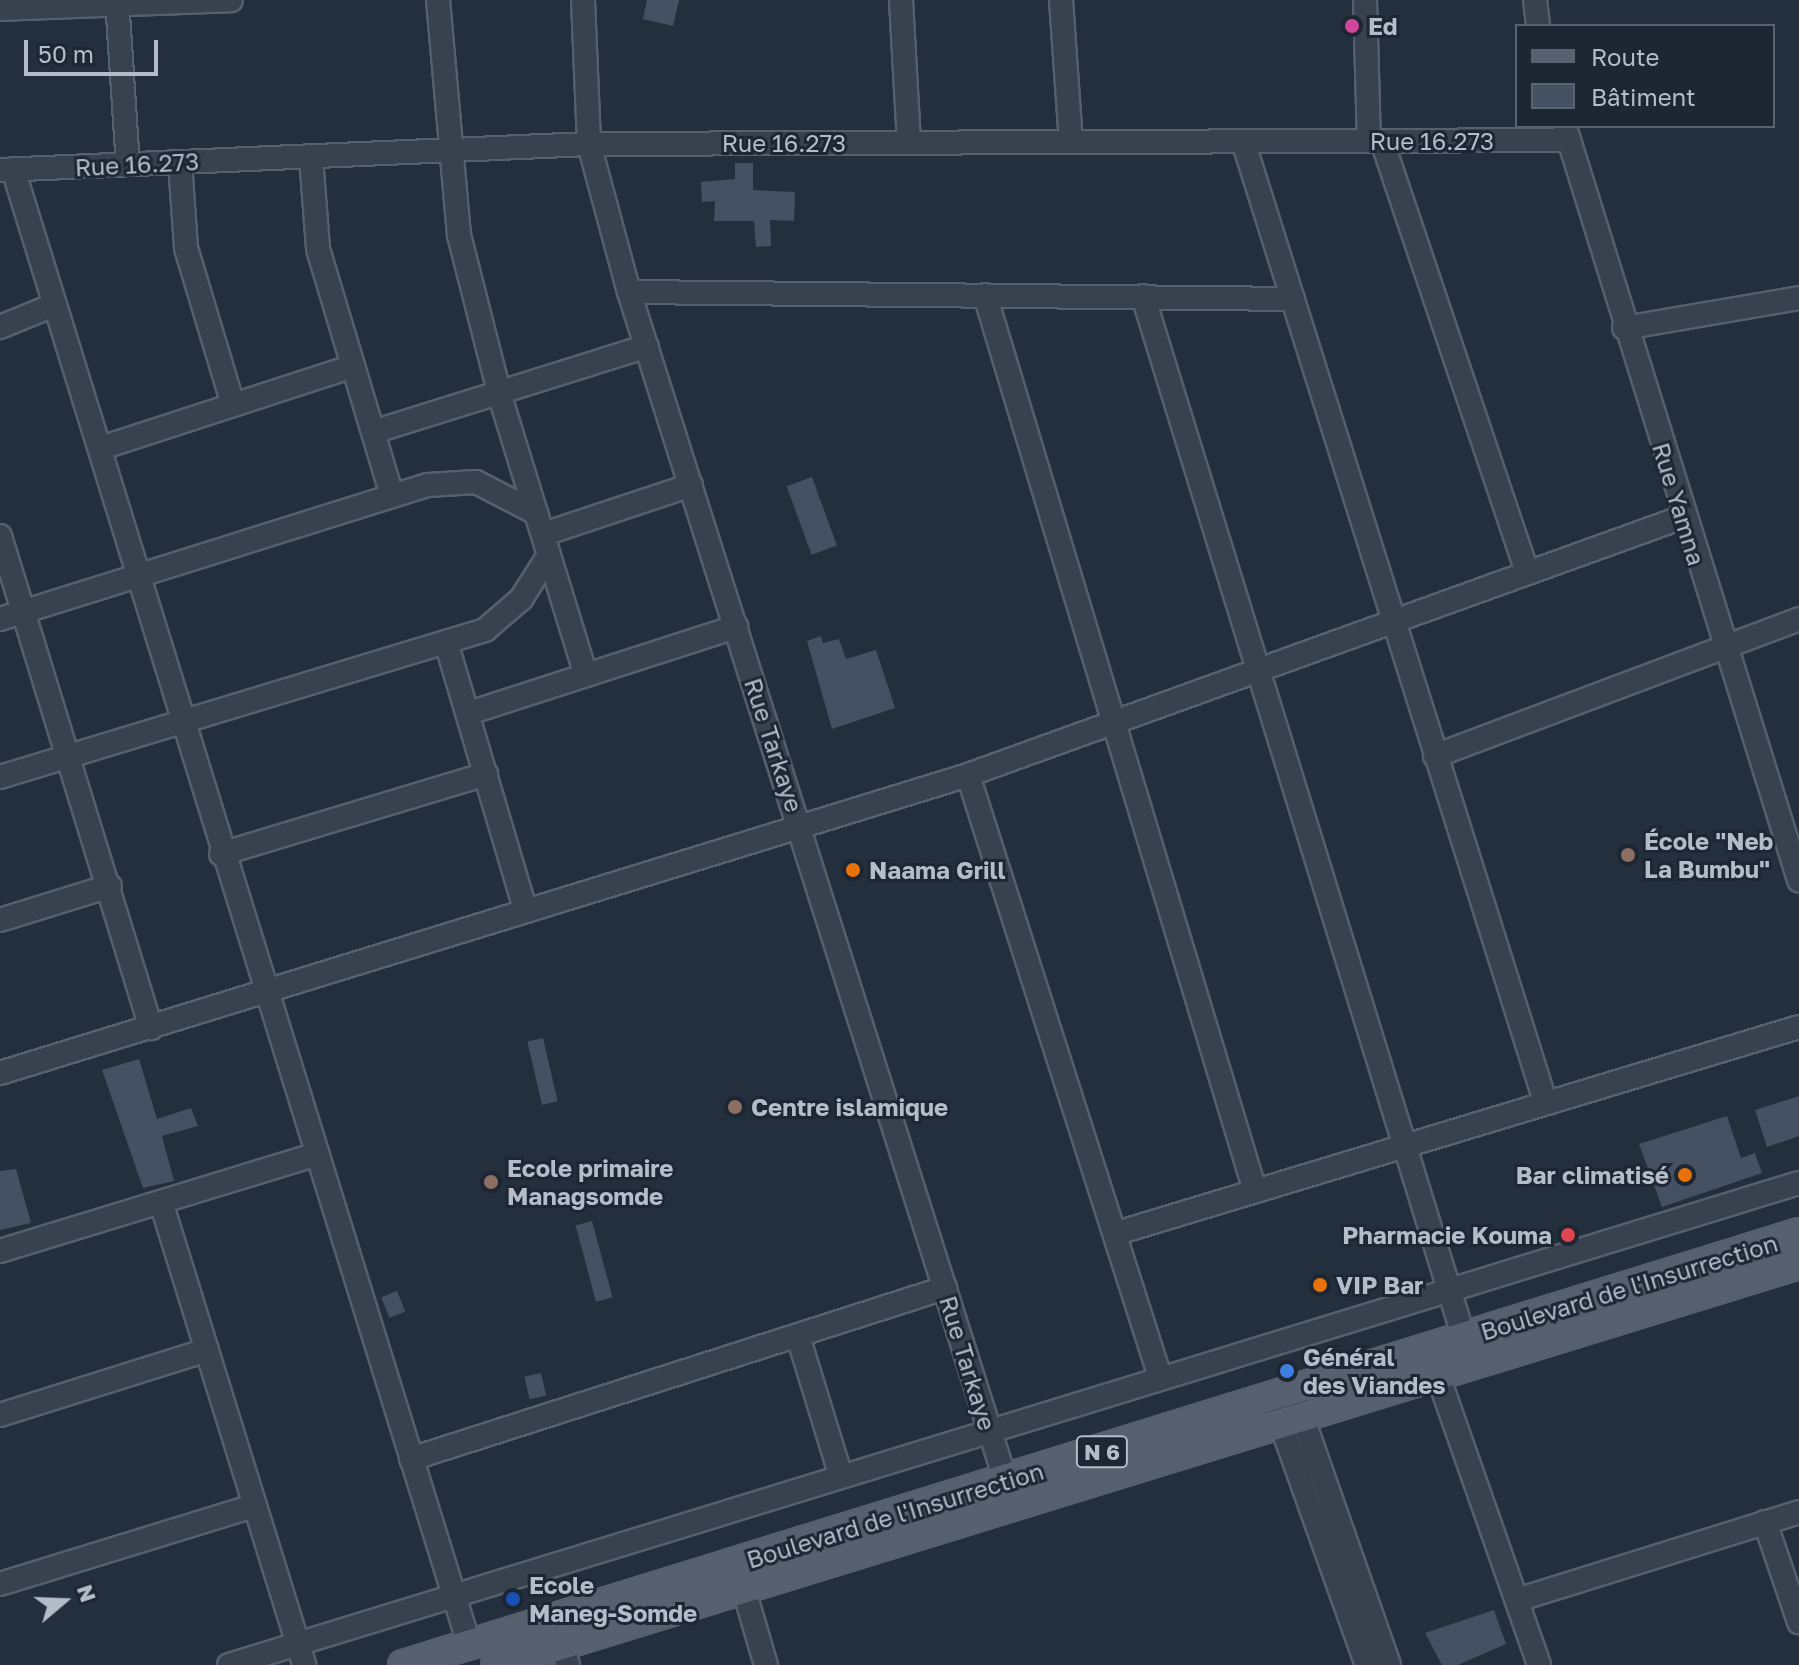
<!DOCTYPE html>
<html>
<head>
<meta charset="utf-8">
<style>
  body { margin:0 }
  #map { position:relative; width:1799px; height:1665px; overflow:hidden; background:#242f3e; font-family:"Golos Text",sans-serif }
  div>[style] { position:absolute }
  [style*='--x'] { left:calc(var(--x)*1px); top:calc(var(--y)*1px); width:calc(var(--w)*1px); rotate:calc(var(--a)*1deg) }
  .building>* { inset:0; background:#455162; transform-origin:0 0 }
  .roads { filter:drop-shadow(2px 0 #565f6c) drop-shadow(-2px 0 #565f6c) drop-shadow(0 2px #565f6c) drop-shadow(0 -2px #565f6c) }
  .minor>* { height:22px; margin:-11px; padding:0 11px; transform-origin:11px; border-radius:11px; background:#38414e }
  .major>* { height:28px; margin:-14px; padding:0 14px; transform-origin:14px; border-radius:14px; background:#56606e }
  .dots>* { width:22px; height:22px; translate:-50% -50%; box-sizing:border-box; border:4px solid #1d2633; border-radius:50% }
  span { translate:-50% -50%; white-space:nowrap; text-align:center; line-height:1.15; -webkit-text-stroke:6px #1d2633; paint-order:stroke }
  .shield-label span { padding:2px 6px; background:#1d2633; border:2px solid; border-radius:6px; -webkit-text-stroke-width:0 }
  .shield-label { font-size:22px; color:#b4bcc9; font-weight:700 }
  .poi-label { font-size:24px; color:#b4bcc9; font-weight:700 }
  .left { translate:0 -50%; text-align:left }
  .right { translate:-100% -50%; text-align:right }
  .street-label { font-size:24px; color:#b4bcc9 }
  .legend { position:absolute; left:1515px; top:24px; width:260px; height:104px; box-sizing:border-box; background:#1d2633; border:2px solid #59626f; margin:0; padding:10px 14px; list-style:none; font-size:24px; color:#b4bcc9 }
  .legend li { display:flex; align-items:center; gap:16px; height:40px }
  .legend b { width:40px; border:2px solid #59626f }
  .north { position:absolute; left:24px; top:1561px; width:80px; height:80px; -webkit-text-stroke:6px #1d2633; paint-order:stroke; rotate:71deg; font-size:22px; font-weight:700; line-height:32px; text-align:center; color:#b4bcc9 }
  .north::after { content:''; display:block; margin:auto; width:28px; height:36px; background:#b4bcc9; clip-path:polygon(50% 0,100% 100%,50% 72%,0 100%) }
  .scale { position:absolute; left:24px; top:40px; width:134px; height:36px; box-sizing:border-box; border:4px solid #b4bcc9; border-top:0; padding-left:10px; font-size:24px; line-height:28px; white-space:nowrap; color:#b4bcc9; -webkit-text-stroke:6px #1d2633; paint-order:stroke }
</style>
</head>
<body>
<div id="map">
  <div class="building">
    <i style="clip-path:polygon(647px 0,679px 0,673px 26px,643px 19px)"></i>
    <i style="clip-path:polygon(735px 163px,753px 163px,753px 190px,795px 192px,794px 221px,770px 220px,771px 246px,756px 247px,754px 221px,714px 221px,715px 201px,702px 202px,701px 182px,735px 179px)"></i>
    <i style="left:812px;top:477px;width:73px;height:27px;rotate:70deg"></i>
    <i style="clip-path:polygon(821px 636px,823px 643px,839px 639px,846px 659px,876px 650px,895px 708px,832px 729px,807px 641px)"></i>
    <i style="left:543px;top:1038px;width:65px;height:16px;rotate:77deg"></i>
    <i style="clip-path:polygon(139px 1059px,157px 1119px,191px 1108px,198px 1126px,162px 1136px,174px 1181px,143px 1188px,102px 1070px)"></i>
    <i style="clip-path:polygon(1799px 1096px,1799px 1136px,1767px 1147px,1755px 1110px)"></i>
    <i style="clip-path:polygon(1727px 1116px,1741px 1158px,1755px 1153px,1762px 1173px,1662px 1207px,1639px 1144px)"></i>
    <i style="clip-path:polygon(16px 1169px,31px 1223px,0 1230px,0 1171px)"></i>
    <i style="left:592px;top:1221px;width:79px;height:17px;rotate:75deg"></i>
    <i style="left:397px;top:1291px;width:22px;height:17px;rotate:68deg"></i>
    <i style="left:541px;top:1373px;width:23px;height:17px;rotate:77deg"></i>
    <i style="clip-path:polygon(1494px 1610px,1506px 1644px,1458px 1665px,1442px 1665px,1425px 1633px)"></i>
  </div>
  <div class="roads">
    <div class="minor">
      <i style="--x:117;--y:0;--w:164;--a:86.2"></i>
      <i style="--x:438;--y:0;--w:236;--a:84.9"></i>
      <i style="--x:459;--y:235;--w:166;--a:75.7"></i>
      <i style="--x:500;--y:396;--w:292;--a:72.9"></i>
      <i style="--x:583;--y:0;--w:144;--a:87.6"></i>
      <i style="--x:589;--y:144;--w:153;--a:74.9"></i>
      <i style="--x:629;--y:292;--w:1248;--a:72.42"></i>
      <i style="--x:901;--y:0;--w:143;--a:86.8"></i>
      <i style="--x:1061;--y:0;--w:142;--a:86"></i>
      <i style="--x:1365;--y:0;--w:141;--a:88.4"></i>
      <i style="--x:1535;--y:0;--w:26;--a:83"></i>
      <i style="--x:0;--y:9;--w:231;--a:-2.2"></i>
      <i style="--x:1565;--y:127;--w:789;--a:72.74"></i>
      <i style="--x:1382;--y:141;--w:456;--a:71.4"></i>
      <i style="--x:1244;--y:144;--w:1003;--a:72.54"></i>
      <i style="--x:311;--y:157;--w:92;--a:85.6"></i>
      <i style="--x:318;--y:249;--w:257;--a:73.3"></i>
      <i style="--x:180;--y:162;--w:86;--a:86"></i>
      <i style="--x:186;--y:248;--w:164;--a:73.3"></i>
      <i style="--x:13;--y:169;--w:1544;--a:72.82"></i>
      <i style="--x:0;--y:170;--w:590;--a:-2.53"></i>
      <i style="--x:589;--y:144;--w:980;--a:-0.23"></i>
      <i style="--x:629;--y:292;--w:664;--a:0.6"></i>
      <i style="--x:985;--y:295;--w:936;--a:73.23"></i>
      <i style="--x:1143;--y:296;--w:1090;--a:72.88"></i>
      <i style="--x:0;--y:327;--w:58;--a:-22.2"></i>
      <i style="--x:1624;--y:328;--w:178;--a:-9.7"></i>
      <i style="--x:373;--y:432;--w:287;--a:-17.4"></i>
      <i style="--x:101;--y:448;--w:265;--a:-18"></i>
      <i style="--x:544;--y:534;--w:155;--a:-18.4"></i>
      <i style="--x:0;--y:536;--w:515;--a:72.94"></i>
      <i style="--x:0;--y:619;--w:448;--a:-17.4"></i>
      <i style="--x:428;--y:485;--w:48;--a:-3.6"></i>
      <i style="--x:476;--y:482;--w:68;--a:27.3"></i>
      <i style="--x:446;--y:642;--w:277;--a:73.5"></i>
      <i style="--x:469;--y:713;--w:281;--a:-17.9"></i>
      <i style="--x:1435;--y:756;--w:389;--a:-20.6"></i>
      <i style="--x:968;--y:775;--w:632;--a:72.31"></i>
      <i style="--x:0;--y:777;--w:507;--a:-16.86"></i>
      <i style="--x:485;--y:630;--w:48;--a:-40.7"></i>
      <i style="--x:521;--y:599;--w:52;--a:-57.5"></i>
      <i style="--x:221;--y:854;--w:277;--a:-16.8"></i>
      <i style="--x:0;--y:920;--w:115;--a:-17.2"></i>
      <i style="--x:0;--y:1073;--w:1013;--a:-17.11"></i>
      <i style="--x:968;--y:775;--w:760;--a:-19.84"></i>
      <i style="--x:161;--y:1202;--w:485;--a:72.8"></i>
      <i style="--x:1117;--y:1233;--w:712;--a:-16.81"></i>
      <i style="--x:0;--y:1251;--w:332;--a:-17"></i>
      <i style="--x:798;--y:1336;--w:143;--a:73"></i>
      <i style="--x:1438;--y:1376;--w:306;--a:70.7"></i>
      <i style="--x:1297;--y:1402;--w:279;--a:70.7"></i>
      <i style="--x:1276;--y:1410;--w:271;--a:70.4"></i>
      <i style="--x:0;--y:1415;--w:217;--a:-17.4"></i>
      <i style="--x:411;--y:1459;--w:561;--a:-17.76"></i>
      <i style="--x:1765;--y:1522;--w:106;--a:71.2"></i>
      <i style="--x:0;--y:1584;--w:266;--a:-17.1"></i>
      <i style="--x:744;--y:1590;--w:78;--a:73.7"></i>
      <i style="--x:1517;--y:1600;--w:295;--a:-17.3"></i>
      <i style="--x:557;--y:1631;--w:36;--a:72"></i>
      <i style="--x:229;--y:1665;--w:1642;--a:-17.07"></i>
    </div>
    <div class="major">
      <i style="--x:403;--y:1665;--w:1461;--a:-17.19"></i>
      <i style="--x:496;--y:1665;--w:1363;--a:-17.11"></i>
    </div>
  </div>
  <div class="dots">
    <i style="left:1352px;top:26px;background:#d1479c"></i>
    <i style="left:1628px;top:855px;background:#8d6e63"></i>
    <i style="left:853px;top:870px;background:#e8710a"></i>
    <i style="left:735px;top:1107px;background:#8d6e63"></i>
    <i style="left:1685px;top:1175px;background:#e8710a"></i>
    <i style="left:491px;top:1182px;background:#8d6e63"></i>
    <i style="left:1568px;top:1235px;background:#e0444e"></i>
    <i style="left:1320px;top:1285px;background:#e8710a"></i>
    <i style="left:1287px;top:1371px;background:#3f7fe0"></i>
    <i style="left:513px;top:1599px;background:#1a4fb4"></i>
  </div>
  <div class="shield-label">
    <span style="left:1102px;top:1452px">N 6</span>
  </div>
  <div class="poi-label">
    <span class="left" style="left:1368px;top:26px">Ed</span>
    <span class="left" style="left:1644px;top:855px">École "Neb<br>La Bumbu"</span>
    <span class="left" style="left:869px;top:870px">Naama Grill</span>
    <span class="left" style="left:751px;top:1107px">Centre islamique</span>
    <span class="left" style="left:507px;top:1182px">Ecole primaire<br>Managsomde</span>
    <span class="right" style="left:1669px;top:1175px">Bar climatisé</span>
    <span class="right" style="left:1552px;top:1235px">Pharmacie Kouma</span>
    <span class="left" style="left:1336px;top:1285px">VIP Bar</span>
    <span class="left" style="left:1303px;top:1371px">Général<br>des Viandes</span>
    <span class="left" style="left:529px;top:1599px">Ecole<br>Maneg-Somde</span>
  </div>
  <div class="street-label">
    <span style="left:1432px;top:141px">Rue 16.273</span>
    <span style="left:784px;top:143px">Rue 16.273</span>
    <span style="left:137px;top:164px;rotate:-3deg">Rue 16.273</span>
    <span style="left:1679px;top:504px;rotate:73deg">Rue Yamna</span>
    <span style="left:774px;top:745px;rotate:72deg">Rue Tarkaye</span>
    <span style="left:1629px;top:1287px;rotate:-17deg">Boulevard de l'Insurrection</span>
    <span style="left:968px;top:1363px;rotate:73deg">Rue Tarkaye</span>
    <span style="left:895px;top:1515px;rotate:-17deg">Boulevard de l'Insurrection</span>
  </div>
  <ul class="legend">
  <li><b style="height:10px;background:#56606e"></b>Route</li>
  <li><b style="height:22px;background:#455162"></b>Bâtiment</li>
  </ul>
  <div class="north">N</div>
  <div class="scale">50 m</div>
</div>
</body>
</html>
